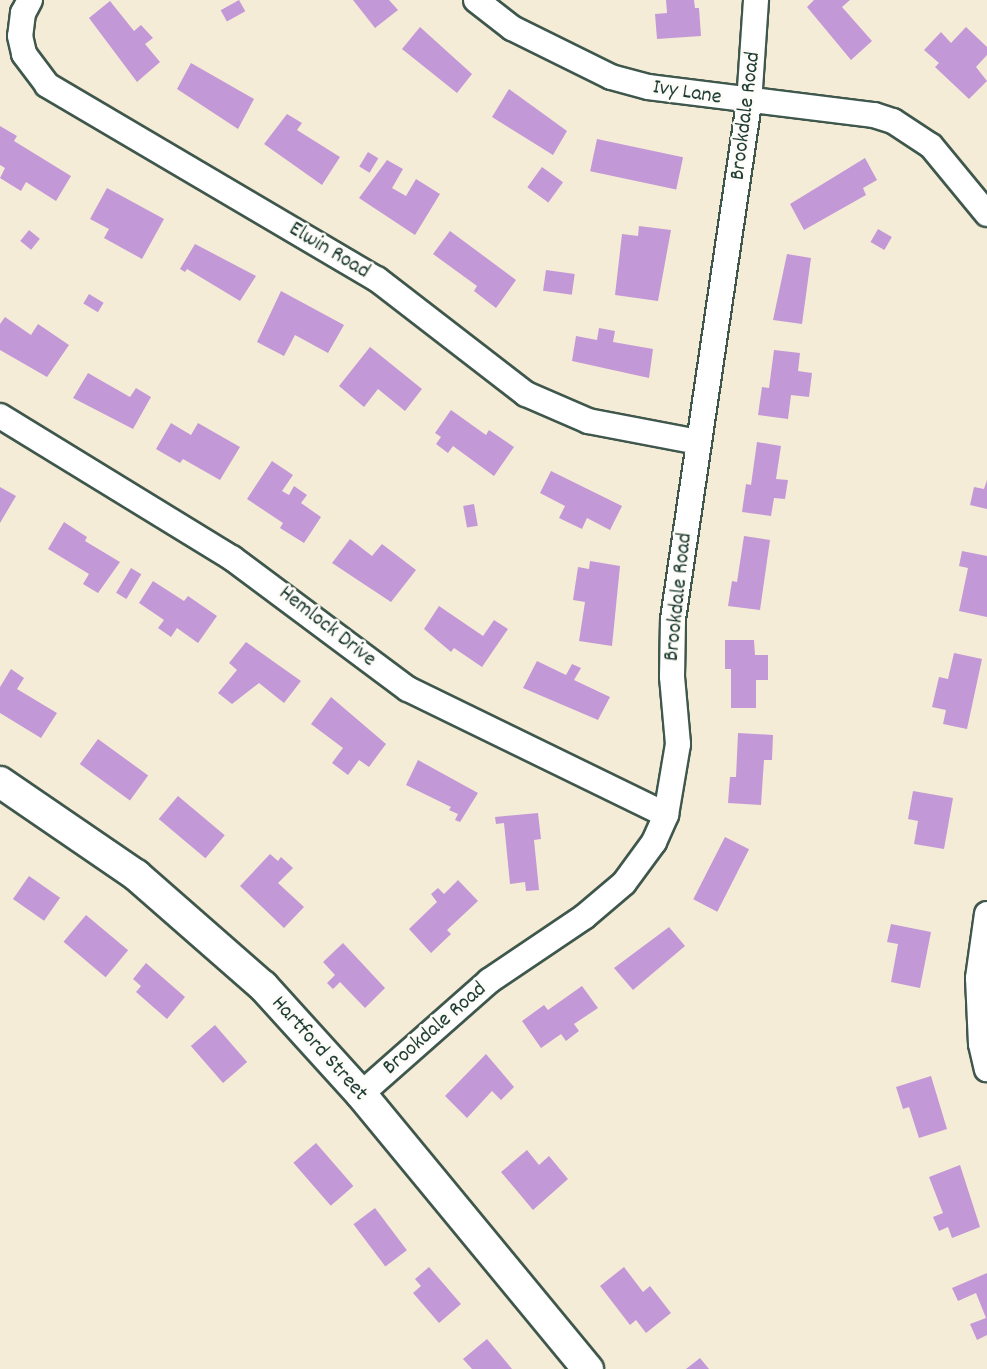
<!DOCTYPE html>
<html>
<head>
<meta charset="utf-8">
<style>
  body { margin:0 }
  #map { position:relative; width:987px; height:1369px; overflow:hidden; background:#f5ecd7; font-family:Dekko,sans-serif }
  div>[style] { position:absolute }
  [style*='--x'] { left:calc(var(--x)*1px); top:calc(var(--y)*1px); width:calc(var(--w)*1px); rotate:calc(var(--a)*1deg) }
  .building>* { inset:0; background:#c398d7; transform-origin:0 0 }
  .roads { filter:drop-shadow(2px 0 #3f574c) drop-shadow(-2px 0 #3f574c) drop-shadow(0 2px #3f574c) drop-shadow(0 -2px #3f574c) }
  .minor>* { height:24px; margin:-12px; padding:0 12px; transform-origin:12px; border-radius:12px; background:#fff }
  .tertiary>* { height:30px; margin:-15px; padding:0 15px; transform-origin:15px; border-radius:15px; background:#fff }
  span { translate:-50% -50%; white-space:nowrap; text-align:center; line-height:1.15; -webkit-text-stroke:5px #fdfcf7; paint-order:stroke }
  .street-label { font-size:22px; color:#1f3d34 }
</style>
</head>
<body>
<div id="map">
  <div class="building">
    <i style="left:239px;top:0;width:13px;height:21px;rotate:61deg"></i>
    <i style="clip-path:polygon(353px 0,389px 0,398px 10px,375px 28px)"></i>
    <i style="clip-path:polygon(666px 0,694px 0,695px 8px,699px 8px,701px 36px,657px 39px,655px 14px,667px 13px)"></i>
    <i style="clip-path:polygon(814px 0,850px 0,842px 7px,872px 41px,851px 60px,807px 7px)"></i>
    <i style="clip-path:polygon(110px 1px,134px 31px,141px 25px,153px 38px,145px 44px,160px 62px,137px 82px,89px 18px)"></i>
    <i style="clip-path:polygon(420px 27px,472px 74px,457px 93px,402px 49px)"></i>
    <i style="clip-path:polygon(966px 27px,987px 47px,987px 55px,976px 67px,987px 81px,969px 99px,935px 67px,939px 63px,924px 50px,941px 32px,951px 43px)"></i>
    <i style="clip-path:polygon(191px 63px,254px 99px,238px 129px,177px 89px)"></i>
    <i style="clip-path:polygon(509px 89px,567px 131px,553px 155px,492px 117px)"></i>
    <i style="clip-path:polygon(287px 114px,302px 123px,297px 130px,340px 157px,322px 185px,264px 144px)"></i>
    <i style="clip-path:polygon(0 126px,17px 136px,14px 141px,71px 176px,56px 201px,26px 182px,21px 191px,0 178px,5px 168px,0 165px)"></i>
    <i style="left:597px;top:139px;width:88px;height:33px;rotate:12deg"></i>
    <i style="left:368px;top:152px;width:12px;height:17px;rotate:31deg"></i>
    <i style="clip-path:polygon(865px 158px,877px 180px,863px 188px,866px 195px,804px 230px,790px 204px)"></i>
    <i style="clip-path:polygon(387px 160px,403px 169px,392px 188px,406px 196px,416px 179px,440px 194px,415px 235px,359px 198px)"></i>
    <i style="left:542px;top:167px;width:26px;height:25px;rotate:36deg"></i>
    <i style="clip-path:polygon(107px 188px,164px 219px,142px 259px,104px 238px,109px 229px,90px 219px)"></i>
    <i style="clip-path:polygon(639px 226px,671px 230px,658px 301px,615px 295px,622px 234px,638px 236px)"></i>
    <i style="left:878px;top:229px;width:16px;height:15px;rotate:30deg"></i>
    <i style="left:29px;top:230px;width:14px;height:14px;rotate:39deg"></i>
    <i style="clip-path:polygon(450px 231px,516px 280px,496px 308px,474px 291px,477px 286px,433px 254px)"></i>
    <i style="clip-path:polygon(195px 244px,256px 276px,240px 301px,187px 269px,185px 272px,180px 269px)"></i>
    <i style="clip-path:polygon(787px 254px,811px 258px,802px 324px,773px 320px)"></i>
    <i style="left:546px;top:270px;width:29px;height:21px;rotate:8deg"></i>
    <i style="clip-path:polygon(281px 291px,344px 325px,328px 353px,295px 335px,284px 356px,257px 342px)"></i>
    <i style="left:89px;top:294px;width:17px;height:11px;rotate:31deg"></i>
    <i style="clip-path:polygon(5px 317px,31px 335px,38px 324px,69px 345px,47px 377px,0 350px,0 324px)"></i>
    <i style="clip-path:polygon(599px 328px,615px 331px,613px 342px,653px 349px,649px 378px,572px 361px,576px 336px,597px 340px)"></i>
    <i style="clip-path:polygon(370px 347px,422px 389px,405px 411px,378px 389px,364px 407px,339px 386px)"></i>
    <i style="clip-path:polygon(774px 350px,800px 353px,798px 371px,812px 373px,809px 397px,791px 395px,788px 419px,758px 415px,762px 387px,769px 388px)"></i>
    <i style="clip-path:polygon(88px 373px,130px 397px,136px 388px,151px 397px,133px 429px,73px 398px)"></i>
    <i style="clip-path:polygon(451px 410px,486px 435px,489px 430px,514px 447px,494px 476px,453px 446px,448px 453px,436px 444px,441px 437px,435px 433px)"></i>
    <i style="clip-path:polygon(171px 423px,191px 435px,198px 423px,240px 447px,220px 480px,183px 459px,180px 463px,156px 449px)"></i>
    <i style="clip-path:polygon(757px 442px,781px 446px,776px 479px,788px 480px,785px 499px,774px 498px,771px 516px,742px 512px,746px 484px,751px 485px)"></i>
    <i style="clip-path:polygon(272px 461px,293px 475px,282px 491px,289px 495px,294px 486px,307px 495px,301px 503px,321px 517px,304px 543px,280px 528px,283px 523px,247px 499px)"></i>
    <i style="clip-path:polygon(551px 471px,622px 506px,610px 530px,587px 518px,582px 529px,559px 518px,565px 506px,540px 493px)"></i>
    <i style="clip-path:polygon(987px 480px,987px 509px,970px 505px,974px 487px,984px 489px)"></i>
    <i style="clip-path:polygon(0 487px,16px 496px,0 523px)"></i>
    <i style="left:474px;top:504px;width:22px;height:11px;rotate:80deg"></i>
    <i style="clip-path:polygon(64px 522px,87px 537px,85px 541px,120px 562px,98px 593px,83px 584px,89px 574px,48px 549px)"></i>
    <i style="clip-path:polygon(744px 536px,770px 540px,760px 610px,728px 606px,732px 581px,737px 582px)"></i>
    <i style="clip-path:polygon(350px 539px,372px 556px,382px 544px,416px 570px,391px 602px,332px 563px)"></i>
    <i style="clip-path:polygon(962px 551px,987px 556px,987px 617px,959px 611px,968px 568px,959px 566px)"></i>
    <i style="clip-path:polygon(590px 561px,620px 566px,612px 646px,579px 641px,585px 602px,573px 600px,578px 567px,589px 569px)"></i>
    <i style="left:131px;top:568px;width:12px;height:29px;rotate:31deg"></i>
    <i style="clip-path:polygon(153px 581px,184px 601px,188px 596px,217px 616px,198px 643px,177px 628px,171px 637px,158px 628px,164px 620px,139px 603px)"></i>
    <i style="clip-path:polygon(439px 606px,483px 636px,494px 620px,508px 629px,482px 667px,454px 648px,451px 652px,424px 629px)"></i>
    <i style="clip-path:polygon(725px 640px,754px 640px,755px 655px,768px 655px,768px 680px,756px 680px,756px 708px,731px 708px,731px 669px,725px 669px)"></i>
    <i style="clip-path:polygon(246px 642px,301px 681px,284px 703px,259px 683px,232px 704px,218px 693px,237px 670px,229px 663px)"></i>
    <i style="clip-path:polygon(954px 653px,982px 659px,967px 729px,943px 724px,946px 710px,932px 707px,939px 677px,948px 679px)"></i>
    <i style="clip-path:polygon(537px 661px,566px 675px,572px 664px,581px 668px,574px 680px,610px 697px,598px 720px,523px 688px)"></i>
    <i style="clip-path:polygon(11px 669px,24px 678px,17px 689px,57px 713px,41px 738px,0 713px,0 687px)"></i>
    <i style="clip-path:polygon(331px 697px,386px 744px,369px 767px,359px 760px,348px 775px,332px 763px,343px 748px,311px 724px)"></i>
    <i style="clip-path:polygon(738px 733px,773px 735px,772px 760px,764px 760px,761px 805px,728px 803px,730px 777px,736px 777px)"></i>
    <i style="left:98px;top:739px;width:62px;height:31px;rotate:36deg"></i>
    <i style="clip-path:polygon(418px 760px,478px 793px,460px 822px,455px 820px,458px 814px,449px 810px,451px 807px,406px 785px)"></i>
    <i style="clip-path:polygon(913px 791px,953px 798px,944px 849px,914px 844px,918px 821px,908px 819px)"></i>
    <i style="left:178px;top:796px;width:61px;height:30px;rotate:40deg"></i>
    <i style="clip-path:polygon(538px 813px,541px 839px,534px 840px,539px 890px,526px 891px,525px 882px,510px 884px,504px 823px,496px 824px,495px 817px)"></i>
    <i style="left:725px;top:837px;width:27px;height:70px;rotate:27deg"></i>
    <i style="clip-path:polygon(270px 854px,278px 861px,281px 857px,293px 868px,278px 883px,304px 907px,284px 928px,240px 886px)"></i>
    <i style="left:29px;top:876px;width:38px;height:28px;rotate:35deg"></i>
    <i style="clip-path:polygon(458px 880px,478px 901px,447px 930px,451px 934px,431px 953px,409px 929px,437px 902px,431px 894px,438px 888px,444px 894px)"></i>
    <i style="left:86px;top:915px;width:55px;height:35px;rotate:40deg"></i>
    <i style="clip-path:polygon(891px 924px,931px 932px,920px 988px,891px 982px,898px 944px,887px 942px)"></i>
    <i style="clip-path:polygon(669px 927px,685px 946px,633px 990px,614px 968px)"></i>
    <i style="clip-path:polygon(343px 943px,385px 988px,365px 1008px,340px 982px,333px 989px,327px 983px,335px 975px,323px 962px)"></i>
    <i style="clip-path:polygon(146px 963px,185px 997px,167px 1019px,136px 992px,141px 986px,133px 979px)"></i>
    <i style="clip-path:polygon(582px 986px,598px 1008px,574px 1024px,579px 1031px,566px 1041px,561px 1034px,541px 1048px,522px 1021px,544px 1005px,548px 1010px)"></i>
    <i style="left:215px;top:1025px;width:49px;height:32px;rotate:49deg"></i>
    <i style="clip-path:polygon(486px 1054px,514px 1087px,501px 1100px,492px 1091px,467px 1118px,445px 1096px)"></i>
    <i style="clip-path:polygon(931px 1076px,947px 1129px,919px 1138px,909px 1107px,903px 1109px,896px 1087px)"></i>
    <i style="left:316px;top:1143px;width:57px;height:30px;rotate:49deg"></i>
    <i style="clip-path:polygon(527px 1150px,539px 1165px,549px 1156px,568px 1179px,533px 1210px,501px 1172px)"></i>
    <i style="clip-path:polygon(960px 1165px,980px 1227px,952px 1238px,948px 1227px,939px 1231px,933px 1217px,943px 1213px,929px 1177px)"></i>
    <i style="left:375px;top:1208px;width:53px;height:27px;rotate:53deg"></i>
    <i style="clip-path:polygon(429px 1267px,461px 1304px,439px 1323px,413px 1293px,421px 1286px,415px 1279px)"></i>
    <i style="clip-path:polygon(624px 1267px,643px 1292px,650px 1286px,671px 1313px,646px 1333px,636px 1320px,630px 1325px,600px 1286px)"></i>
    <i style="clip-path:polygon(987px 1273px,987px 1335px,977px 1340px,970px 1324px,986px 1318px,976px 1293px,958px 1301px,952px 1288px)"></i>
    <i style="clip-path:polygon(487px 1339px,512px 1369px,472px 1369px,463px 1359px)"></i>
    <i style="clip-path:polygon(700px 1358px,709px 1369px,686px 1369px)"></i>
  </div>
  <div class="roads">
    <div class="minor">
      <i style="--x:30;--y:0;--w:15;--a:118"></i>
      <i style="--x:23;--y:13;--w:23;--a:97"></i>
      <i style="--x:20;--y:36;--w:18;--a:77"></i>
      <i style="--x:24;--y:54;--w:39;--a:53"></i>
      <i style="--x:47;--y:85;--w:383;--a:30.5"></i>
      <i style="--x:377;--y:279;--w:188;--a:37.7"></i>
      <i style="--x:526;--y:394;--w:68;--a:23.5"></i>
      <i style="--x:588;--y:421;--w:112;--a:10.8"></i>
      <i style="--x:476;--y:0;--w:46;--a:37.9"></i>
      <i style="--x:512;--y:28;--w:110;--a:26.3"></i>
      <i style="--x:611;--y:77;--w:38;--a:15"></i>
      <i style="--x:648;--y:87;--w:228;--a:7.1"></i>
      <i style="--x:874;--y:115;--w:20;--a:18"></i>
      <i style="--x:893;--y:121;--w:45;--a:33.3"></i>
      <i style="--x:931;--y:146;--w:88;--a:50.5"></i>
      <i style="--x:0;--y:416;--w:272;--a:31.5"></i>
      <i style="--x:232;--y:558;--w:219;--a:36.7"></i>
      <i style="--x:408;--y:689;--w:287;--a:26"></i>
      <i style="--x:987;--y:914;--w:65;--a:98"></i>
      <i style="--x:978;--y:978;--w:66;--a:87.4"></i>
      <i style="--x:981;--y:1044;--w:26;--a:77"></i>
      <i style="--x:361;--y:1094;--w:171;--a:-41.4"></i>
      <i style="--x:489;--y:981;--w:115;--a:-34"></i>
      <i style="--x:584;--y:917;--w:52;--a:-40.4"></i>
      <i style="--x:624;--y:883;--w:51;--a:-53.8"></i>
      <i style="--x:654;--y:842;--w:30;--a:-66"></i>
      <i style="--x:666;--y:815;--w:72;--a:-80.4"></i>
      <i style="--x:678;--y:744;--w:67;--a:-95.1"></i>
      <i style="--x:672;--y:677;--w:58;--a:-89"></i>
      <i style="--x:673;--y:619;--w:522;--a:-81.62"></i>
      <i style="--x:749;--y:103;--w:103;--a:-86.1"></i>
    </div>
    <div class="tertiary">
      <i style="--x:0;--y:782;--w:165;--a:34.4"></i>
      <i style="--x:136;--y:875;--w:169;--a:41.2"></i>
      <i style="--x:263;--y:986;--w:146;--a:47.8"></i>
      <i style="--x:361;--y:1094;--w:357;--a:50.5"></i>
    </div>
  </div>
  <div class="street-label">
    <span style="left:687px;top:93px;rotate:9deg">Ivy Lane</span>
    <span style="left:746px;top:116px;rotate:-83deg">Brookdale Road</span>
    <span style="left:329px;top:251px;rotate:31deg">Elwin Road</span>
    <span style="left:679px;top:597px;rotate:-84deg">Brookdale Road</span>
    <span style="left:327px;top:627px;rotate:38deg">Hemlock Drive</span>
    <span style="left:435px;top:1029px;rotate:-41deg">Brookdale Road</span>
    <span style="left:319px;top:1049px;rotate:48deg">Hartford Street</span>
  </div>
</div>
</body>
</html>
